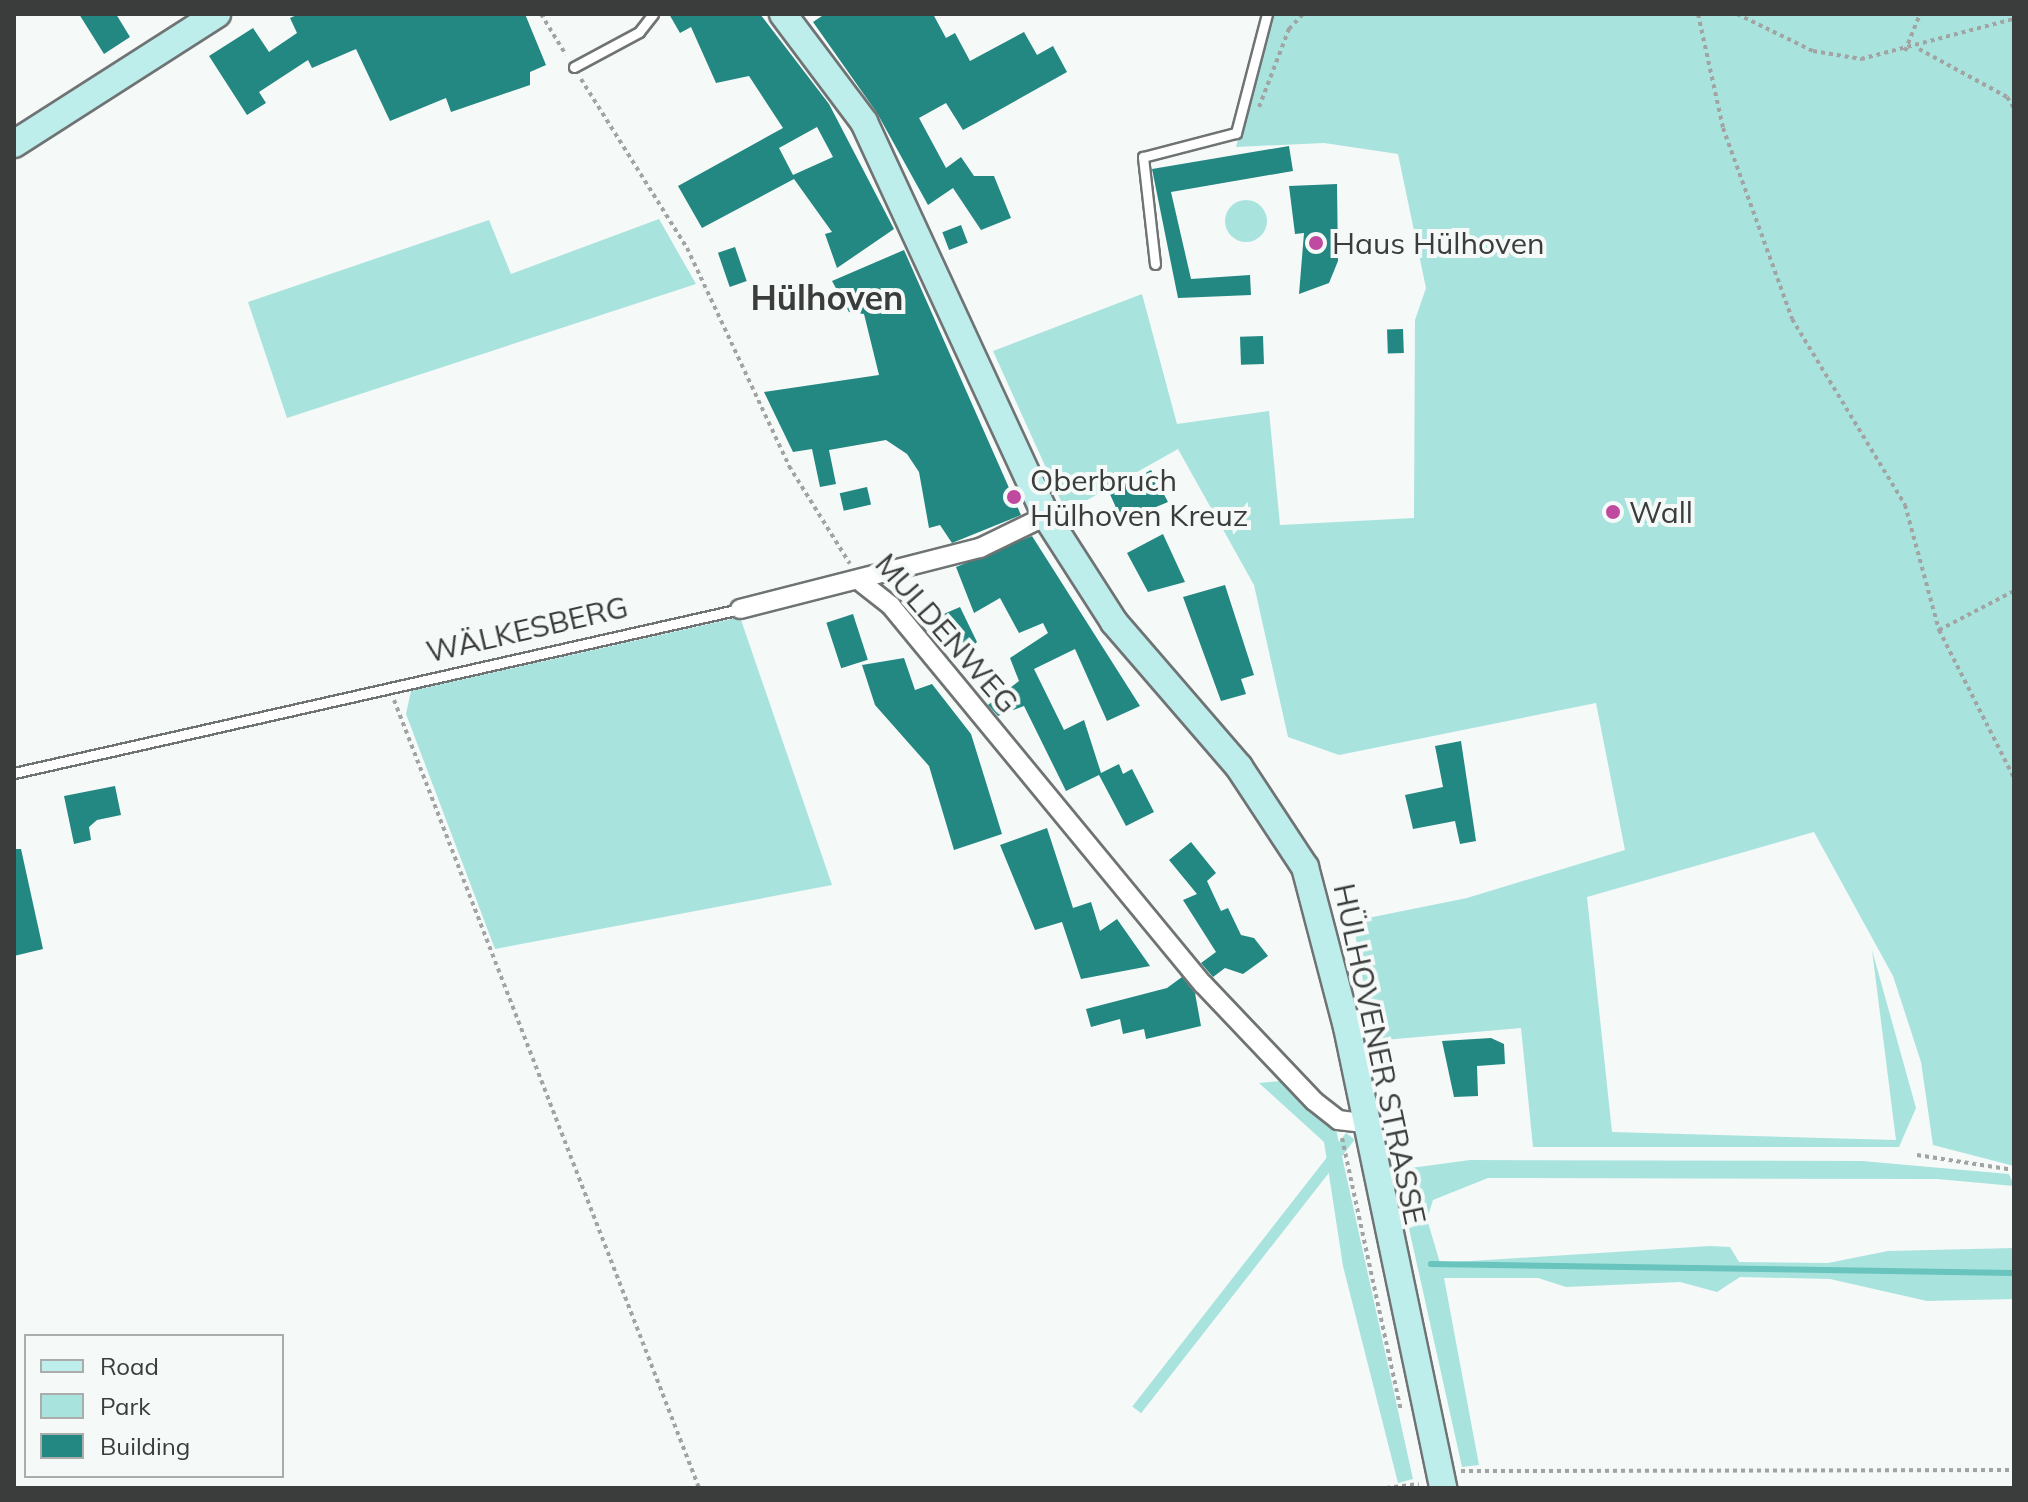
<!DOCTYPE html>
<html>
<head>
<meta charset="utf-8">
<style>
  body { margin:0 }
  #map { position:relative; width:2028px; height:1502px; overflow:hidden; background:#f5f9f8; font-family:Mulish,sans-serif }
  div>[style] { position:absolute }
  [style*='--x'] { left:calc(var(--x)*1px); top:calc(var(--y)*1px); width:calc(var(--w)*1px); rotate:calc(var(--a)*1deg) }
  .green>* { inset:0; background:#a9e3de; transform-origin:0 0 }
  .round { border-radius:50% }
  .stream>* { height:6px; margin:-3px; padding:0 3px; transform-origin:3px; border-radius:3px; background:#69c4be }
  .building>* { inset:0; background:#238782; transform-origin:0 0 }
  .path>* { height:4px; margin-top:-2px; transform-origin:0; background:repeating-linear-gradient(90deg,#a1a4a3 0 4px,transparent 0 8px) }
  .roads { filter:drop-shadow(2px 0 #6f7373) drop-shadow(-2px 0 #6f7373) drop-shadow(0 2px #6f7373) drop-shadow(0 -2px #6f7373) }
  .lane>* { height:9px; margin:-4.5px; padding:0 4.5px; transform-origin:4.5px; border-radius:4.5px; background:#fff }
  .street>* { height:18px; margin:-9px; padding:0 9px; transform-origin:9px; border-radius:9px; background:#fff }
  .secondary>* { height:26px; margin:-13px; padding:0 13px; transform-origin:13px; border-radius:13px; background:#beeeec }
  .dots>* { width:22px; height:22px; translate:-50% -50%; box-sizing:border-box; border:4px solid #f5f9f8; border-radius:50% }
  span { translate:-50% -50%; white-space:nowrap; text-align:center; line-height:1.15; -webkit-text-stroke:8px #f5f9f8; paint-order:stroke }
  .poi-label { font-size:30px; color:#3b3c3c }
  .left { translate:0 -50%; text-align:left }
  .street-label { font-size:30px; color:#3b3c3c }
  .quarter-label { font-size:34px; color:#3b3c3c; font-weight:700 }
  .frame { position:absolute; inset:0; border:16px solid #3b3c3c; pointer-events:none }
  .legend { position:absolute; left:24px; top:1334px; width:260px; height:144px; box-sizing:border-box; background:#f5f9f8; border:2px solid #abadad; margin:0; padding:10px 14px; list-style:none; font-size:24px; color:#3b3c3c }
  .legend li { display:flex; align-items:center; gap:16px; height:40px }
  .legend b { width:40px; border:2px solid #abadad }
</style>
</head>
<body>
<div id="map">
  <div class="green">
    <i style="clip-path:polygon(1272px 14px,2014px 14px,2014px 1166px,1933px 1145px,1921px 1062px,1893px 976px,1814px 832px,1587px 897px,1612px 1132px,1896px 1140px,1872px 950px,1916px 1108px,1899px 1147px,1533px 1147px,1521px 1028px,1373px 1041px,1353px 921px,1467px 898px,1625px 850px,1596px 703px,1339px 755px,1288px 737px,1254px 585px,1178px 449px,1066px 512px,993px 351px,1142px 294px,1177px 424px,1269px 411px,1280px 525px,1414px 518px,1415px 320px,1426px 288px,1398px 154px,1324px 143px,1236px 147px)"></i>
    <i class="round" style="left:1225px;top:200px;width:42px;height:42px"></i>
    <i style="clip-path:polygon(659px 219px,696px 284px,287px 418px,248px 302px,489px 220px,511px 274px)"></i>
    <i style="clip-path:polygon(740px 617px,832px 885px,495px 949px,406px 714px,411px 691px)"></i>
    <i style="clip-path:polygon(1281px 1081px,1336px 1129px,1413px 1479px,1398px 1483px,1343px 1266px,1324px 1142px,1259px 1083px)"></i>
    <i style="left:1346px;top:1133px;width:11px;height:347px;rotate:38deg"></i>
    <i style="clip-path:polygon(1470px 1160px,1862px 1161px,2009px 1174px,2014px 1186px,1937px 1179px,1488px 1178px,1433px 1200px,1427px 1219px,1440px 1263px,1710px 1246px,1730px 1247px,1739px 1262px,1828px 1263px,1888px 1251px,2014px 1248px,2014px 1299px,1927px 1301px,1830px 1279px,1740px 1277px,1717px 1292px,1680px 1282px,1566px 1287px,1538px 1278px,1444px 1278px,1479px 1465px,1462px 1467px,1396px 1170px)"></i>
  </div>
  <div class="stream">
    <i style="--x:1431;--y:1264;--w:583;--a:0.88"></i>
  </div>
  <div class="building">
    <i style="clip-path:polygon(79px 14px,116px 14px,130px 37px,104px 54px)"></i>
    <i style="clip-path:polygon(299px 14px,525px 14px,546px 65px,530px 72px,530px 85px,451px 112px,446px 98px,390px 121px,356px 49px,312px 68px,308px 60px,259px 92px,266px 103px,247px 115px,209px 56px,253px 28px,269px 52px,297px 33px,290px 18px)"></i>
    <i style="clip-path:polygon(evenodd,669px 14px,760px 14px,829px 104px,894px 229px,837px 268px,825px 234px,832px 232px,794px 179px,702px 228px,678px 186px,783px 128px,749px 76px,716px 83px,691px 27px,680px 33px,669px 14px,817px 127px,833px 157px,793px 175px,779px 148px,817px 127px)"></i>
    <i style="clip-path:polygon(825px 14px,933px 14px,946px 38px,955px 33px,970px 61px,1024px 32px,1037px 55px,1053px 46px,1067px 72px,976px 123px,963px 130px,946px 103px,919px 118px,946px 168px,961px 157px,974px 176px,994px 176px,1011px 218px,981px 230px,953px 188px,928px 205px,877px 113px,813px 22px)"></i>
    <i style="clip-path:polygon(1289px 146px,1293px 171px,1171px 192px,1191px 279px,1250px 275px,1251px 295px,1178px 298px,1152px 169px)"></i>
    <i style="clip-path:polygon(1337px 184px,1338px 261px,1329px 283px,1299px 294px,1304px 233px,1295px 234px,1289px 186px)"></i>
    <i style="left:961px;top:225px;width:19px;height:20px;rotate:69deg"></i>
    <i style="left:735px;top:247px;width:36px;height:18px;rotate:71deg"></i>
    <i style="clip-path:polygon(904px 250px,1021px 515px,952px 543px,940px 525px,929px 528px,919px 472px,907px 454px,886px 440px,829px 450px,836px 484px,820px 487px,812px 449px,793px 452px,764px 392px,879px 375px,864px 314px,849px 312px,832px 281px)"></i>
    <i style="left:1403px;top:329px;width:24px;height:16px;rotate:88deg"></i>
    <i style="left:1263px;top:336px;width:28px;height:23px;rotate:88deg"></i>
    <i style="clip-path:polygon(1151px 470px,1168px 502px,1122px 521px,1109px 492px)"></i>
    <i style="left:867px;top:487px;width:18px;height:28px;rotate:77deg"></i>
    <i style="clip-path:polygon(1163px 534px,1185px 582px,1148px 592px,1127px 553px)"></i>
    <i style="clip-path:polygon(1032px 536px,1140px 706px,1107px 721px,1075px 649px,1034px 669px,1064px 730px,1084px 720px,1101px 773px,1119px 764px,1123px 774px,1132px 769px,1154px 812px,1126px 826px,1099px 775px,1066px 791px,1024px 706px,998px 716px,988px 705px,1019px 681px,1010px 658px,1048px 633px,1043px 623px,1019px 633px,1000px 598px,974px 613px,956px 567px)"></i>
    <i style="clip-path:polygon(1225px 585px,1254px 675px,1241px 679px,1246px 694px,1221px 701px,1183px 597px)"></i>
    <i style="clip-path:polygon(960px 607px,977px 642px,958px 659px,939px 616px)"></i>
    <i style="left:853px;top:614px;width:48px;height:28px;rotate:72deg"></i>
    <i style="clip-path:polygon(904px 658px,915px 690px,932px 684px,971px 734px,1002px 834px,954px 850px,929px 766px,875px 705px,862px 665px)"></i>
    <i style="clip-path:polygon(1461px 741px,1476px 841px,1460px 844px,1455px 821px,1413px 829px,1405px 795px,1443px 787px,1435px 746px)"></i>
    <i style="clip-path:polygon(115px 786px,121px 815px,97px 820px,89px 827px,91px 840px,74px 844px,64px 796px)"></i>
    <i style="clip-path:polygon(1047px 828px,1073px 908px,1091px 902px,1100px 931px,1117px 919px,1150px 966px,1081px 979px,1062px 922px,1035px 930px,1000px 845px)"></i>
    <i style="clip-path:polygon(1191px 842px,1216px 873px,1207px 881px,1221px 911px,1228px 908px,1241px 935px,1254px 938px,1268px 956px,1243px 974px,1225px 968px,1213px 977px,1201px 963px,1216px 952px,1183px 900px,1197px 894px,1169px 860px)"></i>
    <i style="clip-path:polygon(14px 849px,21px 849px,43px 949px,14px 956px)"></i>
    <i style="clip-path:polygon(1182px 977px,1195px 993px,1201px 1026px,1146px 1039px,1144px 1029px,1123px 1034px,1120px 1019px,1091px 1027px,1086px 1009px,1167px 988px)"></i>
    <i style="clip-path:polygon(1491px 1038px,1504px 1044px,1505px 1064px,1477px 1066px,1478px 1096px,1454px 1097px,1442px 1041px)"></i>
  </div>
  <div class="path">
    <i style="--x:541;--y:14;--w:48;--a:58.6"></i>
    <i style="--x:1698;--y:14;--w:117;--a:77.6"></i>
    <i style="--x:1723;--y:128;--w:203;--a:70.1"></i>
    <i style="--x:1792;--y:319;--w:218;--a:58.7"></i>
    <i style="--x:1905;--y:505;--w:130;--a:74.8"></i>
    <i style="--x:1939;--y:630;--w:166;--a:63.1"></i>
    <i style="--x:1737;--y:14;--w:85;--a:26"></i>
    <i style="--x:1813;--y:51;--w:49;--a:9.5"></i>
    <i style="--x:1861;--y:59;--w:158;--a:-14.7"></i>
    <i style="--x:1919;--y:49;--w:100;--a:28.6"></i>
    <i style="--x:2007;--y:97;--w:13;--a:58"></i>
    <i style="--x:1905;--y:51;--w:40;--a:-68"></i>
    <i style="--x:581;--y:79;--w:199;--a:57.9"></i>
    <i style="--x:687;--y:248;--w:241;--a:64.9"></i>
    <i style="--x:789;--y:466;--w:115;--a:58.1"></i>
    <i style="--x:1259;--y:107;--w:84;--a:-69"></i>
    <i style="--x:1289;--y:29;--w:21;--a:-47"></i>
    <i style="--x:1939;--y:630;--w:85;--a:-27.5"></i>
    <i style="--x:394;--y:700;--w:845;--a:68.84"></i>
    <i style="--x:1342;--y:1138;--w:279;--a:77.8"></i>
    <i style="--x:1917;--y:1155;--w:98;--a:8.8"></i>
    <i style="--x:1461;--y:1471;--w:553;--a:-0.1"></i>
    <i style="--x:1386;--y:1488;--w:33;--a:-7"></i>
  </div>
  <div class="roads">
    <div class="lane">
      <i style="--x:574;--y:67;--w:74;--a:-28.3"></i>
      <i style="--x:639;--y:32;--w:23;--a:-52"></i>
      <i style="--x:1155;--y:264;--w:108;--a:-96.4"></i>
      <i style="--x:1143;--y:157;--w:96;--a:-14.5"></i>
      <i style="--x:1236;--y:133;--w:123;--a:-75.4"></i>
      <i style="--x:14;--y:773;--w:744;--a:-12.73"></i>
    </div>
    <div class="street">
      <i style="--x:862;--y:583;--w:37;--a:38"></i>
      <i style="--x:891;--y:606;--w:490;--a:50.5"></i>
      <i style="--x:1203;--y:984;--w:161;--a:46.5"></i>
      <i style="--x:1314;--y:1101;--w:31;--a:38"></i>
      <i style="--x:1338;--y:1120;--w:26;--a:7"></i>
      <i style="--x:740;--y:609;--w:248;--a:-14.3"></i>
      <i style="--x:980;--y:548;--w:73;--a:-25.9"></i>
    </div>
    <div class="secondary">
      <i style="--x:783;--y:14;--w:135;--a:53.1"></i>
      <i style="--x:864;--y:122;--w:434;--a:65.2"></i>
      <i style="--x:1046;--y:516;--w:126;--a:57.3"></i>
      <i style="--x:1114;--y:622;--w:191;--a:49.2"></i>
      <i style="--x:1239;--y:767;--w:120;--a:56.6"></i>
      <i style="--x:1305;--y:867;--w:165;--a:75.3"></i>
      <i style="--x:1347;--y:1027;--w:471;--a:78.2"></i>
      <i style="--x:14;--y:144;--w:241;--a:-32.6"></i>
    </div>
  </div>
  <div class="dots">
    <i style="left:1316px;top:243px;background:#c14aa1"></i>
    <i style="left:1014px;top:497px;background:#c14aa1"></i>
    <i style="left:1613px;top:512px;background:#c14aa1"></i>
  </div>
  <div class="poi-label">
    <span class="left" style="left:1332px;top:243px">Haus Hülhoven</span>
    <span class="left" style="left:1030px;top:497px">Oberbruch<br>Hülhoven Kreuz</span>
    <span class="left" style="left:1629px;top:512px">Wall</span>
  </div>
  <div class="street-label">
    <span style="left:527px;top:629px;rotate:-13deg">WÄLKESBERG</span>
    <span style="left:947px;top:633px;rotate:49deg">MULDENWEG</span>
    <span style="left:1380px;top:1054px;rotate:78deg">HÜLHOVENER STRASSE</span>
  </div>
  <div class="quarter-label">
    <span style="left:827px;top:298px">Hülhoven</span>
  </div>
  <div class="frame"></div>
  <ul class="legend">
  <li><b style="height:10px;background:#beeeec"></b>Road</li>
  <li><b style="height:22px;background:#a9e3de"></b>Park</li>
  <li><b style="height:22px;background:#238782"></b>Building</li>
  </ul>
</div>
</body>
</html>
